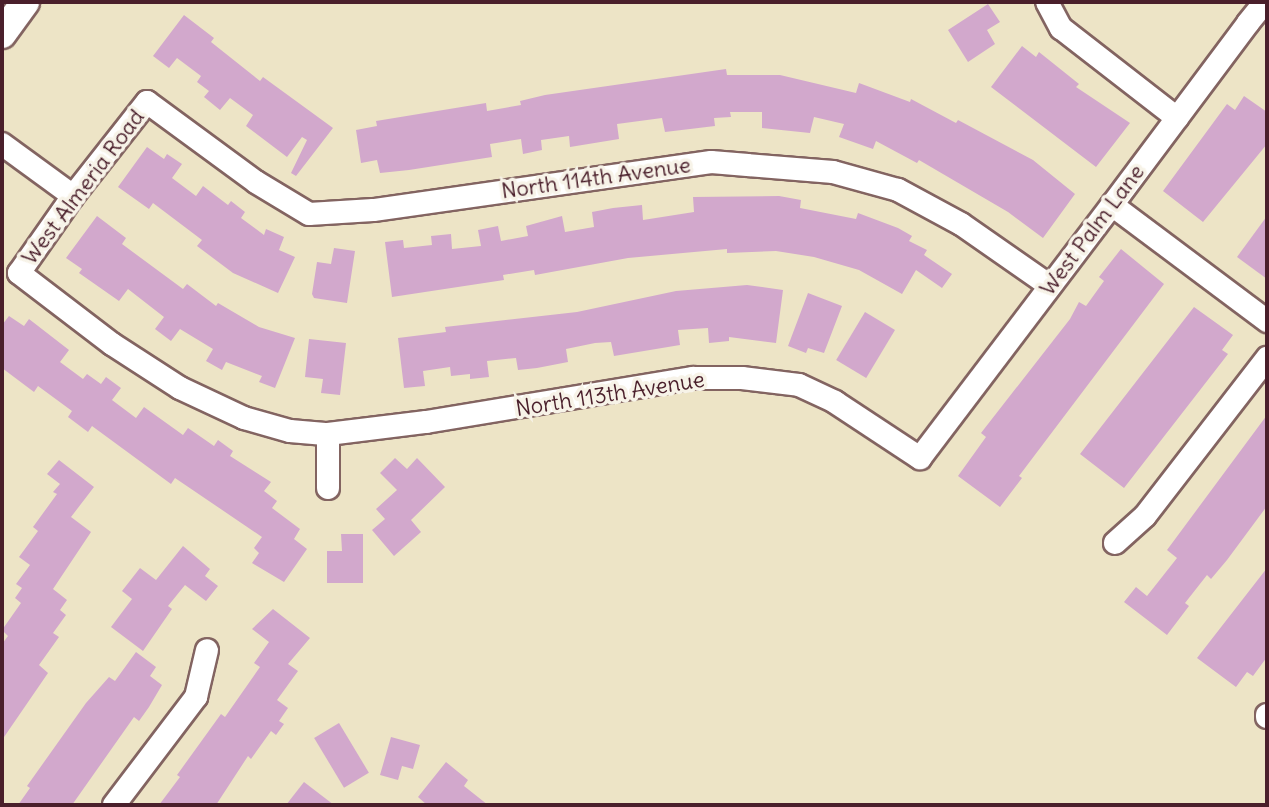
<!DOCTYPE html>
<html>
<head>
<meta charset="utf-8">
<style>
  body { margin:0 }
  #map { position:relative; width:1269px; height:807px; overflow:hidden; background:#ede4c6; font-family:Delius,sans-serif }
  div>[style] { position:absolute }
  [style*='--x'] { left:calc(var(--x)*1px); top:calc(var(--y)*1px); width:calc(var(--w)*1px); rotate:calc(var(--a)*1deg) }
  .building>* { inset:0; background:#d2a8cc; transform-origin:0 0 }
  .roads { filter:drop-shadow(2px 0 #836461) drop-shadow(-2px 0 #836461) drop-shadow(0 2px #836461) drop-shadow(0 -2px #836461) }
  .minor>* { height:22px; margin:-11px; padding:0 11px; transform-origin:11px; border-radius:11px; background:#fff }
  .major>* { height:28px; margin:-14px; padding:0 14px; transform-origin:14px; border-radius:14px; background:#fff }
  span { translate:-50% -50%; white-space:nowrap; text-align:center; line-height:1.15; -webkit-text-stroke:7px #f7f3e8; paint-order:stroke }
  .street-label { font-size:22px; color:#4a1f2b }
  .frame { position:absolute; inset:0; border:4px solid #4a1f2b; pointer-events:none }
</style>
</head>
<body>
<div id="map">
  <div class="building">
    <i style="clip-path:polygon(988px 4px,1000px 22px,987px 30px,995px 44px,968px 62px,948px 30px)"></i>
    <i style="clip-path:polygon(184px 15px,214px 38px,211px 42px,260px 81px,263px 77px,333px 128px,296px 176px,291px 173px,307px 140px,302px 137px,287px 157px,246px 126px,253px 115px,230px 98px,220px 110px,204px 97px,209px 91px,197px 82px,201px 76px,177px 58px,169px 68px,153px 56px)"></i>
    <i style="clip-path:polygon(1022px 46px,1036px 57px,1039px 52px,1079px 84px,1076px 87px,1130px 123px,1096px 167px,991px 87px)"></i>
    <i style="clip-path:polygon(726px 69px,727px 75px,780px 75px,856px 93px,859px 83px,910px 102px,911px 99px,956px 123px,958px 120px,1033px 160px,1075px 194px,1043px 238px,1008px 212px,919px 160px,917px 163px,876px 141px,873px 149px,839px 137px,844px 124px,814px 117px,810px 133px,762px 128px,762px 112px,730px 112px,731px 117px,714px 118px,715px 126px,665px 132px,662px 118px,617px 124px,619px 139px,570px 147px,569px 136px,541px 140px,542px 150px,523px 154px,521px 139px,490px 144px,492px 157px,409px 170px,380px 173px,377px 160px,361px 163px,356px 130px,377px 126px,376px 121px,486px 103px,487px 111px,521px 105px,520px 101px,545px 95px)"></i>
    <i style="clip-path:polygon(1244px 96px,1267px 112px,1267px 144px,1203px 222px,1163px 191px,1227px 104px,1235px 110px)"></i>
    <i style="clip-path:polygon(147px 147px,164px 159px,167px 154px,182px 164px,172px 178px,196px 196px,203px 186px,228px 205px,231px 201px,245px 212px,241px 218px,264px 235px,266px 229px,284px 237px,279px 250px,295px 257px,278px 293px,233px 273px,197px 246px,202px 240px,153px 203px,149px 209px,118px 187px)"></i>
    <i style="clip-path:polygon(779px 196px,801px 200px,800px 208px,856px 219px,858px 213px,898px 228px,912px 236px,909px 241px,927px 250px,924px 255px,952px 274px,942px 288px,916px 270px,902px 294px,859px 270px,814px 257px,776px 251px,727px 253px,727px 249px,628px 258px,535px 275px,534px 270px,503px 275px,504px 280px,392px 297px,385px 242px,403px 240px,404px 248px,432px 245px,431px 236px,451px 234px,452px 249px,481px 246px,478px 230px,498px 226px,501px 241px,528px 236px,526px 226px,562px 216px,565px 232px,594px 227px,592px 212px,613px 208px,642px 205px,643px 220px,694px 212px,693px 197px)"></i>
    <i style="clip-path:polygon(97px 216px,126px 238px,122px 244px,183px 289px,187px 284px,216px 306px,218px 303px,259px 327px,295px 338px,275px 388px,259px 382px,262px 376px,226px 362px,222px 370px,206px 361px,213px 349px,180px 329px,171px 341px,155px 329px,164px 317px,128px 289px,119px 301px,79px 273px,82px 269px,66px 258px)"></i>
    <i style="clip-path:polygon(1267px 216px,1267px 279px,1237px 257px)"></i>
    <i style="clip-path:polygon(334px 248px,355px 251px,347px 303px,314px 298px,312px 294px,317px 262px,331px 264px)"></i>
    <i style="clip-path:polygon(1121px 249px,1164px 284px,1019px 476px,1022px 478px,1000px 507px,958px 476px,986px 437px,981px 433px,1070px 319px,1079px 302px,1086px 306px,1104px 281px,1099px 277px)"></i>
    <i style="clip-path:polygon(747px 285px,783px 290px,776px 343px,729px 337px,729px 341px,709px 343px,708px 328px,678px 330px,680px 345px,614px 356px,611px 342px,595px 343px,566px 349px,568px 362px,537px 368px,518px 370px,516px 358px,487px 361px,489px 377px,470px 379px,470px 374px,451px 376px,450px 367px,423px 371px,425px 386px,404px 388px,398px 338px,446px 332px,445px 327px,577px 312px,676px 291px)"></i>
    <i style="clip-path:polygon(808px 293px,842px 306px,824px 353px,808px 348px,806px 353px,788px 346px)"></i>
    <i style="clip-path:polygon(1194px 307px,1233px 335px,1222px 350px,1228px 354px,1124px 488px,1080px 454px)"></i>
    <i style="left:865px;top:312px;width:35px;height:56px;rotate:31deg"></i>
    <i style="clip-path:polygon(9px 316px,24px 326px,29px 319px,69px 350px,60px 362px,83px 379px,87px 374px,101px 384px,106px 377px,121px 388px,112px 400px,136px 418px,144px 407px,183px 435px,188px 428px,214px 446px,218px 440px,233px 451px,230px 456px,271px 482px,264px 491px,277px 501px,272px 508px,300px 529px,294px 539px,307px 549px,284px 582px,252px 563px,259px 553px,254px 548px,262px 537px,175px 478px,171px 484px,92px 426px,88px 432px,68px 417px,72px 411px,38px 386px,34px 392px,2px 368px,2px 325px)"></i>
    <i style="clip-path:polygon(309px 339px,346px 343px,340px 395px,321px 393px,323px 379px,305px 377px)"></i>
    <i style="clip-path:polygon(1267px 415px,1267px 506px,1227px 560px,1211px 579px,1207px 575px,1185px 603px,1189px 606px,1167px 635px,1124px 602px,1136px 587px,1147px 596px,1177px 558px,1167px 550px)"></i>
    <i style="clip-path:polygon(395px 458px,407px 469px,417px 458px,445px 487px,411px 520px,421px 532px,394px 556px,372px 530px,385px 519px,376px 509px,397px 490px,380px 473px)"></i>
    <i style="clip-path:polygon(59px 460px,94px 487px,71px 517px,91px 532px,53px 589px,67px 600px,60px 610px,66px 615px,53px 633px,59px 637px,39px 665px,48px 673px,2px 740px,2px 644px,8px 636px,2px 630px,21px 603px,15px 598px,22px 588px,16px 584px,30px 565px,19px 557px,38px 531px,33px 527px,57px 494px,53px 492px,60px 484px,47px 474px)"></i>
    <i style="clip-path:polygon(341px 534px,363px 534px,363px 583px,327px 583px,327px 551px,342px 551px)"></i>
    <i style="clip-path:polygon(183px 546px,210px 569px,205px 576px,218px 586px,206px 601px,185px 585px,168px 606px,172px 609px,143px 651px,111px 627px,132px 599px,122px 591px,140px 568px,156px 580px)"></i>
    <i style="clip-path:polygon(1267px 568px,1267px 657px,1253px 676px,1247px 672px,1236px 687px,1197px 658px)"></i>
    <i style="clip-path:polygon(273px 609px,310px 638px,288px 664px,298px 671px,277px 700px,288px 708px,279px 721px,284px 724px,276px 735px,271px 731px,251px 759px,248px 756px,216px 805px,159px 805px,180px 777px,177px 775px,221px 714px,225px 717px,260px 667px,254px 663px,269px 642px,252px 629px)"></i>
    <i style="clip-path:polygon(136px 652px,156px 667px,150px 676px,162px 685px,149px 707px,139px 721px,134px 717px,72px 805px,18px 805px,30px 788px,27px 786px,86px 703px,109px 677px,115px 681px)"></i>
    <i style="left:339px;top:723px;width:58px;height:29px;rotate:59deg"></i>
    <i style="clip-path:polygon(391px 737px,420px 745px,413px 769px,402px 766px,398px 780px,380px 775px)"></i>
    <i style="clip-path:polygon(446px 762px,468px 780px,464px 786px,488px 805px,427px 805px,418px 797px)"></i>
    <i style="clip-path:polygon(304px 782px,334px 805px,286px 805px)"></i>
  </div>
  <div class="roads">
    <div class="minor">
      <i style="--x:1047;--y:2;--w:30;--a:62"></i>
      <i style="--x:1061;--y:28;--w:147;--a:37.8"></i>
      <i style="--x:2;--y:144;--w:88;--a:36.2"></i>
      <i style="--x:1112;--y:205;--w:194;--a:36.8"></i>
      <i style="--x:1050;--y:286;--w:108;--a:-145.1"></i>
      <i style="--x:961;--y:224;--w:72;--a:-151.6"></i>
      <i style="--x:898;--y:190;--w:67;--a:-164.5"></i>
      <i style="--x:833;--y:172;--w:122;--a:-175.3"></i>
      <i style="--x:711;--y:162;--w:341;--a:171.9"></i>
      <i style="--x:373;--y:210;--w:64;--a:176.4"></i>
      <i style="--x:309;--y:214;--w:62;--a:-148.9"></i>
      <i style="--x:256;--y:182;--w:135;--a:-143.7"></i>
      <i style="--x:147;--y:102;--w:120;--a:128.2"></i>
      <i style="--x:73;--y:196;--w:94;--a:125"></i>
      <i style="--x:19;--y:273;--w:117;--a:37.4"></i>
      <i style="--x:112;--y:344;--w:81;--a:32.9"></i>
      <i style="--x:180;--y:388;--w:71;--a:25.1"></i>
      <i style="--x:244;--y:418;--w:48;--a:15.8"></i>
      <i style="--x:290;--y:431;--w:38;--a:5"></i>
      <i style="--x:328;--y:434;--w:99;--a:-7"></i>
      <i style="--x:426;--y:422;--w:271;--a:-9.4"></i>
      <i style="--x:693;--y:378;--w:49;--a:0"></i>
      <i style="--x:742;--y:378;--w:57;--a:7"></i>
      <i style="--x:799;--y:385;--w:40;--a:25"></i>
      <i style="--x:835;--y:402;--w:102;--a:33.4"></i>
      <i style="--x:920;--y:458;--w:318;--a:-52.8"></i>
      <i style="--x:1112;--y:205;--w:227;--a:-53.2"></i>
      <i style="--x:1248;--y:23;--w:27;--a:-51"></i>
      <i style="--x:328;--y:434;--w:54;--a:90"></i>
      <i style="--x:1115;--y:543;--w:40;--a:-42"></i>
      <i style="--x:1145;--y:516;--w:200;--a:-52.3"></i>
      <i style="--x:1267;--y:715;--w:2;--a:90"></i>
      <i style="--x:114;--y:805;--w:136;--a:-52.8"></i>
      <i style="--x:196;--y:697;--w:48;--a:-76.8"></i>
    </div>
    <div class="major">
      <i style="--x:2;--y:34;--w:39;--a:-54"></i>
    </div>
  </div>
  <div class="street-label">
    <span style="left:596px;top:178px;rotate:-8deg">North 114th Avenue</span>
    <span style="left:83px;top:187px;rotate:-53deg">West Almeria Road</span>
    <span style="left:1092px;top:230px;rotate:-53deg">West Palm Lane</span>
    <span style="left:610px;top:394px;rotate:-9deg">North 113th Avenue</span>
  </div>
  <div class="frame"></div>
</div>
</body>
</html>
